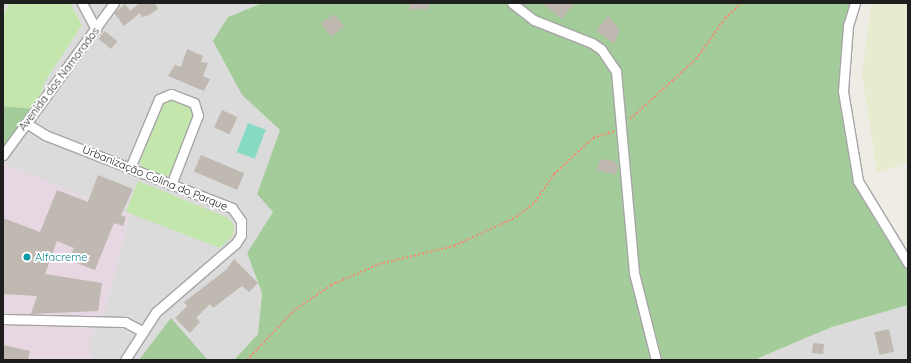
<!DOCTYPE html>
<html>
<head>
<meta charset="utf-8">
<style>
  body { margin:0 }
  #map { position:relative; width:911px; height:363px; overflow:hidden; background:#efece5; font-family:Quicksand,sans-serif }
  div>[style] { position:absolute }
  [style*='--x'] { left:calc(var(--x)*1px); top:calc(var(--y)*1px); width:calc(var(--w)*1px); rotate:calc(var(--a)*1deg) }
  .residential>* { inset:0; background:#dcdbdb }
  .industrial>* { inset:0; background:#e7d7e2 }
  .farmland>* { inset:0; background:#e7ecd1 }
  .grass>* { inset:0; background:#c3e6ad }
  .forest>* { inset:0; background:#a4cc9b }
  .pitch>* { inset:0; background:#86dac3; transform-origin:0 0 }
  .building>* { inset:0; background:#bfb9b1; transform-origin:0 0 }
  .path>* { height:1.5px; margin-top:-0.75px; transform-origin:0; background:repeating-linear-gradient(90deg,#f38d71 0 2px,transparent 0 4px) }
  .roads { filter:drop-shadow(1px 0 #a5a5a5) drop-shadow(-1px 0 #a5a5a5) drop-shadow(0 1px #a5a5a5) drop-shadow(0 -1px #a5a5a5) }
  .minor>* { height:9px; margin:-4.5px; padding:0 4.5px; transform-origin:4.5px; border-radius:4.5px; background:#fff }
  .dots>* { width:11px; height:11px; translate:-50% -50%; box-sizing:border-box; border:2px solid #fff; border-radius:50% }
  span { translate:-50% -50%; white-space:nowrap; text-align:center; line-height:1.15; -webkit-text-stroke:4px #fff; paint-order:stroke }
  .street-label { font-size:11px; color:#1e1e1e }
  .culture-label { font-size:11px; color:#0d838f }
  .left { translate:0 -50%; text-align:left }
  .frame { position:absolute; inset:0; border:4px solid #1e1e1e; pointer-events:none }
</style>
</head>
<body>
<div id="map">
  <div class="residential">
    <i style="clip-path:polygon(3px 3px,10px 3px,3px 16px)"></i>
    <i style="clip-path:polygon(70px 3px,263px 3px,228px 17px,242px 95px,280px 130px,257px 194px,274px 212px,247px 253px,262px 293px,258px 334px,234px 360px,93px 360px,88px 343px,105px 309px,130px 215px,3px 164px,36px 109px,44px 83px,82px 25px)"></i>
    <i style="clip-path:polygon(908px 305px,908px 360px,754px 360px,832px 327px)"></i>
  </div>
  <div class="industrial">
    <i style="clip-path:polygon(6px 150px,4px 164px,130px 215px,105px 309px,89px 343px,93px 360px,3px 360px,3px 155px)"></i>
  </div>
  <div class="farmland">
    <i style="clip-path:polygon(871px 3px,908px 3px,908px 162px,877px 174px,862px 74px)"></i>
  </div>
  <div class="grass">
    <i style="clip-path:polygon(10px 3px,70px 3px,82px 25px,44px 83px,36px 109px,3px 106px,3px 16px)"></i>
    <i style="clip-path:polygon(170px 98px,191px 106px,195px 114px,171px 174px,163px 177px,142px 168px,140px 161px,162px 102px)"></i>
    <i style="clip-path:polygon(138px 181px,226px 217px,234px 224px,233px 235px,220px 248px,126px 212px)"></i>
  </div>
  <div class="forest">
    <i style="clip-path:polygon(263px 3px,857px 3px,848px 26px,850px 133px,862px 194px,908px 269px,908px 305px,832px 327px,754px 360px,234px 360px,258px 334px,262px 293px,247px 253px,273px 212px,257px 194px,280px 130px,242px 95px,213px 41px,228px 17px)"></i>
    <i style="clip-path:polygon(3px 106px,36px 109px,3px 154px)"></i>
    <i style="clip-path:polygon(171px 318px,199px 350px,208px 360px,139px 360px)"></i>
  </div>
  <div class="pitch">
    <i style="left:248px;top:123px;width:19px;height:31px;rotate:21deg"></i>
  </div>
  <div class="building">
    <i style="clip-path:polygon(140px 3px,155px 3px,158px 9px,149px 15px,141px 17px,140px 13px,124px 26px,114px 13px,125px 4px,130px 11px)"></i>
    <i style="clip-path:polygon(410px 3px,429px 3px,429px 9px,409px 10px)"></i>
    <i style="clip-path:polygon(542px 3px,574px 3px,562px 19px)"></i>
    <i style="clip-path:polygon(334px 14px,344px 26px,331px 37px,321px 23px)"></i>
    <i style="clip-path:polygon(608px 16px,620px 30px,614px 44px,596px 31px)"></i>
    <i style="left:105px;top:31px;width:16px;height:10px;rotate:40deg"></i>
    <i style="clip-path:polygon(187px 49px,203px 56px,201px 62px,208px 63px,203px 76px,210px 79px,204px 91px,168px 76px,175px 65px,181px 67px)"></i>
    <i style="left:222px;top:110px;width:17px;height:19px;rotate:25deg"></i>
    <i style="left:201px;top:155px;width:47px;height:18px;rotate:23deg"></i>
    <i style="clip-path:polygon(600px 159px,614px 161px,618px 165px,616px 175px,597px 170px)"></i>
    <i style="clip-path:polygon(98px 175px,133px 189px,121px 215px,126px 217px,123px 226px,114px 223px,95px 270px,69px 260px,74px 248px,57px 241px,45px 274px,102px 283px,98px 311px,31px 314px,37px 296px,3px 294px,3px 218px,40px 232px,57px 190px,88px 202px)"></i>
    <i style="clip-path:polygon(234px 259px,258px 283px,249px 292px,242px 286px,213px 308px,210px 304px,196px 318px,200px 322px,190px 333px,175px 318px,187px 306px,184px 302px,226px 270px)"></i>
    <i style="left:889px;top:329px;width:23px;height:15px;rotate:77deg"></i>
    <i style="left:813px;top:343px;width:11px;height:10px;rotate:5deg"></i>
    <i style="clip-path:polygon(3px 345px,30px 351px,28px 360px,3px 360px)"></i>
  </div>
  <div class="path">
    <i style="--x:630;--y:119;--w:89;--a:-42.3"></i>
    <i style="--x:696;--y:59;--w:50;--a:-54.7"></i>
    <i style="--x:725;--y:18;--w:22;--a:-43"></i>
    <i style="--x:247;--y:360;--w:67;--a:-46.8"></i>
    <i style="--x:293;--y:311;--w:46;--a:-34.4"></i>
    <i style="--x:331;--y:285;--w:52;--a:-23.6"></i>
    <i style="--x:379;--y:264;--w:77;--a:-13.5"></i>
    <i style="--x:454;--y:246;--w:68;--a:-25.1"></i>
    <i style="--x:516;--y:217;--w:24;--a:-38"></i>
    <i style="--x:535;--y:202;--w:34;--a:-56"></i>
    <i style="--x:554;--y:174;--w:53;--a:-42.7"></i>
    <i style="--x:593;--y:138;--w:22;--a:-18"></i>
  </div>
  <div class="roads">
    <div class="minor">
      <i style="--x:82;--y:3;--w:30;--a:62"></i>
      <i style="--x:512;--y:3;--w:28;--a:38"></i>
      <i style="--x:534;--y:20;--w:62;--a:21.6"></i>
      <i style="--x:592;--y:43;--w:11;--a:34"></i>
      <i style="--x:601;--y:49;--w:27;--a:56"></i>
      <i style="--x:616;--y:71;--w:203;--a:84.9"></i>
      <i style="--x:634;--y:273;--w:90;--a:75.8"></i>
      <i style="--x:855;--y:3;--w:24;--a:107"></i>
      <i style="--x:848;--y:26;--w:65;--a:94.4"></i>
      <i style="--x:843;--y:91;--w:91;--a:80.5"></i>
      <i style="--x:858;--y:181;--w:96;--a:58.6"></i>
      <i style="--x:26;--y:123;--w:22;--a:32"></i>
      <i style="--x:45;--y:135;--w:201;--a:21.3"></i>
      <i style="--x:232;--y:208;--w:16;--a:55"></i>
      <i style="--x:241;--y:221;--w:14;--a:90"></i>
      <i style="--x:241;--y:235;--w:9;--a:122"></i>
      <i style="--x:236;--y:243;--w:106;--a:139.2"></i>
      <i style="--x:156;--y:312;--w:57;--a:122.9"></i>
      <i style="--x:3;--y:155;--w:188;--a:-53.9"></i>
      <i style="--x:130;--y:168;--w:75;--a:-67.2"></i>
      <i style="--x:159;--y:99;--w:13;--a:-23"></i>
      <i style="--x:171;--y:94;--w:25;--a:21"></i>
      <i style="--x:194;--y:103;--w:13;--a:72"></i>
      <i style="--x:198;--y:115;--w:75;--a:111.1"></i>
      <i style="--x:3;--y:319;--w:122;--a:1.4"></i>
      <i style="--x:125;--y:322;--w:19;--a:28"></i>
    </div>
  </div>
  <div class="dots">
    <i style="left:27px;top:257px;background:#0f9aa8"></i>
  </div>
  <div class="street-label">
    <span style="left:59px;top:79px;rotate:-53deg">Avenida dos Namorados</span>
    <span style="left:155px;top:178px;rotate:22deg">Urbanização Colina do Parque</span>
  </div>
  <div class="culture-label">
    <span class="left" style="left:35px;top:257px">Alfacreme</span>
  </div>
  <div class="frame"></div>
</div>
</body>
</html>
